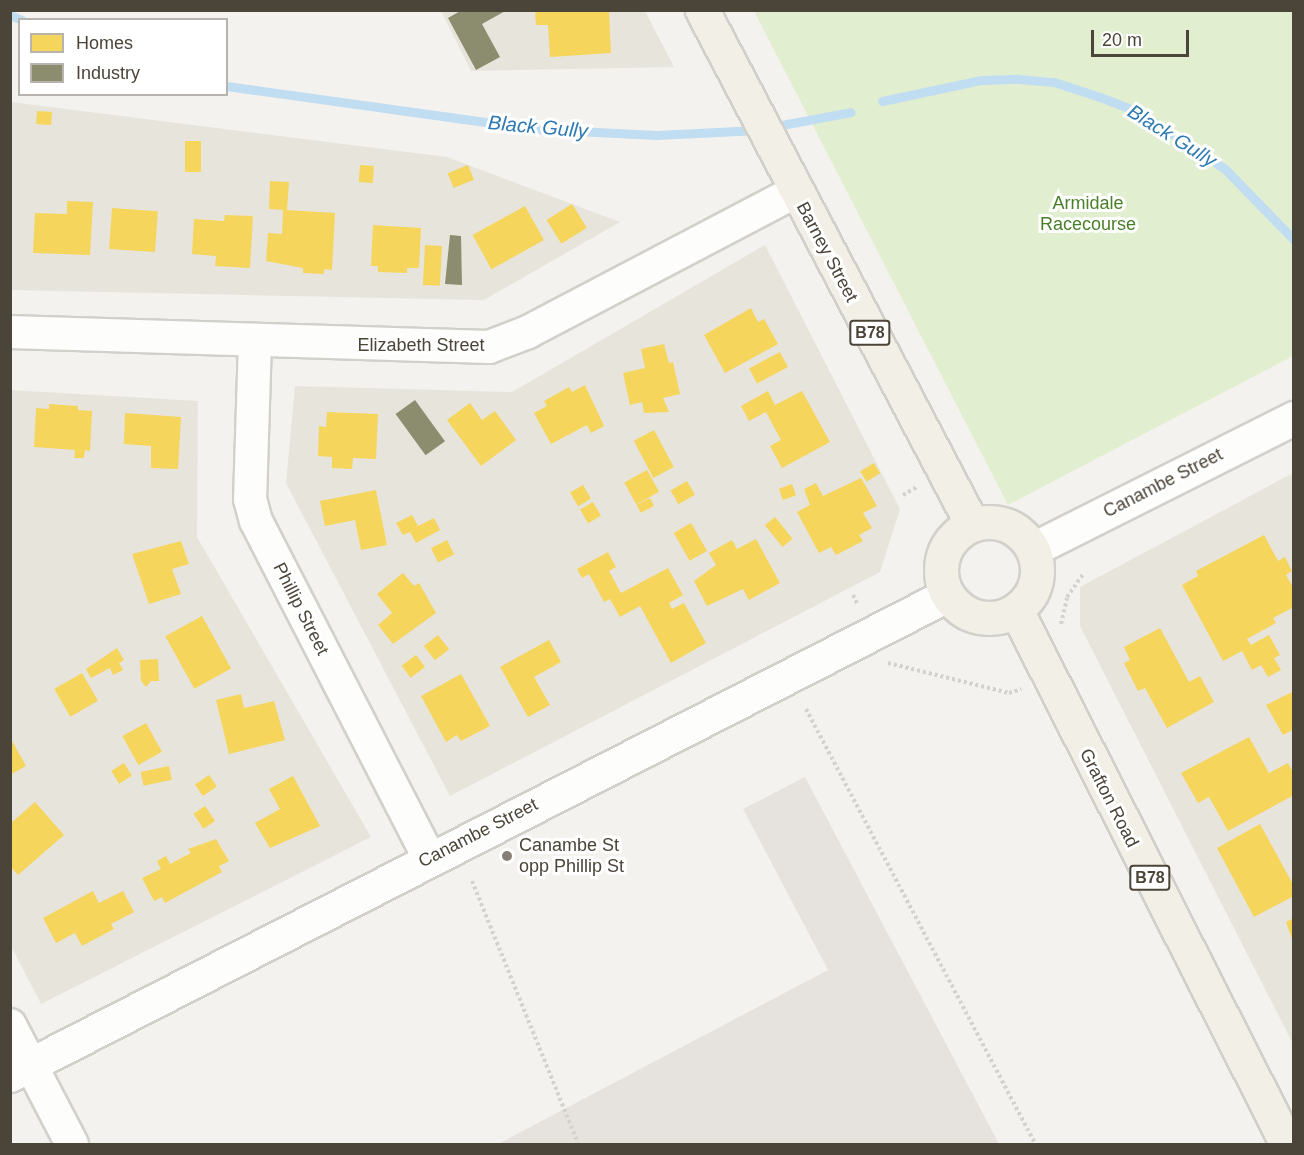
<!DOCTYPE html>
<html>
<head>
<meta charset="utf-8">
<style>
  body { margin:0 }
  #map { position:relative; width:1304px; height:1155px; overflow:hidden; background:#f4f2ee; font-family:Helvetica,sans-serif }
  div>[style] { position:absolute }
  [style*='--x'] { left:calc(var(--x)*1px); top:calc(var(--y)*1px); width:calc(var(--w)*1px); rotate:calc(var(--a)*1deg) }
  .residential>* { inset:0; background:#e7e4dc }
  .green>* { inset:0; background:#e1eecf }
  .parking>* { inset:0; background:#e6e3df }
  .homes>* { inset:0; background:#f6d55c; transform-origin:0 0 }
  .industry>* { inset:0; background:#8c8c6e; transform-origin:0 0 }
  .stream>* { height:9px; margin:-4.5px; padding:0 4.5px; transform-origin:4.5px; border-radius:4.5px; background:#c0ddf1 }
  .path>* { height:4px; margin-top:-2px; transform-origin:0; background:repeating-linear-gradient(90deg,#d3d2cc 0 3px,transparent 0 6px) }
  .roads { filter:drop-shadow(2px 0 #d2d0cb) drop-shadow(-2px 0 #d2d0cb) drop-shadow(0 2px #d2d0cb) drop-shadow(0 -2px #d2d0cb) }
  .minor>* { height:32px; margin:-16px; padding:0 16px; transform-origin:16px; border-radius:16px; background:#fdfdfc }
  .tertiary>* { height:33px; margin:-16.5px; padding:0 16.5px; transform-origin:16.5px; border-radius:16.5px; background:#fdfdfc }
  .primary>* { height:33px; margin:-16.5px; padding:0 16.5px; transform-origin:16.5px; border-radius:16.5px; background:#f2efe6 }
  .primary>.ring { margin:-16.5px; padding:0; box-sizing:content-box; background:none; border:33px solid #f2efe6; border-radius:50% }
  .dots>* { width:16px; height:16px; translate:-50% -50%; box-sizing:border-box; border:3px solid #fff; border-radius:50% }
  span { translate:-50% -50%; white-space:nowrap; text-align:center; line-height:1.15; -webkit-text-stroke:6px #fff; paint-order:stroke }
  .shield-label span { padding:2px 4px; background:#fff; border:2px solid; border-radius:4px; -webkit-text-stroke-width:0 }
  .shield-label { font-size:16px; color:#4b4439; font-weight:700 }
  .park-label { font-size:18px; color:#4a7f2a }
  .street-label { font-size:18px; color:#4b4439 }
  .poi-label { font-size:18px; color:#4b4439 }
  .left { translate:0 -50%; text-align:left }
  .water-label { font-size:20px; color:#2e7ab2; font-style:italic }
  .frame { position:absolute; inset:0; border:12px solid #4b4439; pointer-events:none }
  .legend { position:absolute; left:18px; top:18px; width:210px; height:78px; box-sizing:border-box; background:#fff; border:2px solid #b7b4b0; margin:0; padding:8px 10px; list-style:none; font-size:18px; color:#4b4439 }
  .legend li { display:flex; align-items:center; gap:12px; height:30px }
  .legend b { width:30px; border:2px solid #b7b4b0 }
  .scale { position:absolute; left:1091px; top:30px; width:98px; height:27px; box-sizing:border-box; border:3px solid #4b4439; border-top:0; padding-left:8px; font-size:18px; line-height:21px; white-space:nowrap; color:#4b4439; -webkit-text-stroke:4px #fff; paint-order:stroke }
</style>
</head>
<body>
<div id="map">
  <div class="residential">
    <i style="clip-path:polygon(441px 11px,645px 11px,674px 67px,471px 71px)"></i>
    <i style="clip-path:polygon(11px 102px,447px 157px,620px 222px,484px 300px,11px 290px)"></i>
    <i style="clip-path:polygon(765px 245px,900px 509px,880px 572px,450px 796px,286px 483px,295px 386px,512px 392px)"></i>
    <i style="clip-path:polygon(10px 390px,198px 401px,197px 537px,371px 837px,41px 1004px,11px 946px)"></i>
    <i style="clip-path:polygon(1293px 473px,1293px 1044px,1080px 626px,1080px 587px)"></i>
  </div>
  <div class="green">
    <i style="clip-path:polygon(754px 11px,1293px 11px,1293px 356px,1008px 505px)"></i>
  </div>
  <div class="parking">
    <i style="clip-path:polygon(805px 777px,999px 1144px,498px 1144px,828px 970px,743px 809px)"></i>
  </div>
  <div class="homes">
    <i style="clip-path:polygon(535px 10px,609px 10px,611px 53px,550px 57px,548px 25px,536px 25px)"></i>
    <i style="left:37px;top:111px;width:15px;height:13px;rotate:4deg"></i>
    <i style="left:185px;top:141px;width:16px;height:31px"></i>
    <i style="left:360px;top:165px;width:14px;height:17px;rotate:4deg"></i>
    <i style="left:468px;top:165px;width:16px;height:22px;rotate:68deg"></i>
    <i style="clip-path:polygon(270px 181px,289px 182px,287px 210px,335px 213px,332px 270px,324px 269px,324px 274px,303px 273px,303px 268px,266px 261px,268px 233px,282px 234px,283px 210px,269px 209px)"></i>
    <i style="clip-path:polygon(67px 201px,93px 202px,90px 255px,33px 253px,35px 213px,67px 214px)"></i>
    <i style="left:572px;top:204px;width:28px;height:30px;rotate:58deg"></i>
    <i style="left:525px;top:206px;width:39px;height:60px;rotate:61deg"></i>
    <i style="left:112px;top:208px;width:46px;height:41px;rotate:4deg"></i>
    <i style="clip-path:polygon(225px 215px,253px 216px,250px 268px,215px 266px,216px 256px,192px 254px,194px 219px,224px 221px)"></i>
    <i style="clip-path:polygon(373px 225px,421px 228px,419px 268px,407px 268px,407px 273px,378px 272px,378px 266px,371px 266px)"></i>
    <i style="left:425px;top:245px;width:17px;height:40px;rotate:3deg"></i>
    <i style="clip-path:polygon(751px 308px,758px 322px,764px 319px,778px 344px,725px 373px,704px 335px)"></i>
    <i style="clip-path:polygon(664px 344px,669px 363px,673px 362px,680px 394px,663px 398px,669px 412px,644px 413px,642px 402px,630px 405px,623px 373px,645px 368px,641px 349px)"></i>
    <i style="left:780px;top:352px;width:17px;height:35px;rotate:62deg"></i>
    <i style="clip-path:polygon(585px 385px,604px 426px,591px 433px,587px 425px,551px 444px,534px 413px,547px 406px,544px 401px,569px 387px,572px 392px)"></i>
    <i style="clip-path:polygon(768px 391px,775px 405px,802px 391px,830px 442px,782px 468px,770px 446px,781px 440px,766px 412px,749px 421px,741px 406px)"></i>
    <i style="clip-path:polygon(470px 403px,482px 420px,495px 411px,516px 440px,481px 466px,447px 420px)"></i>
    <i style="clip-path:polygon(49px 404px,78px 406px,78px 410px,92px 411px,90px 451px,85px 450px,84px 458px,74px 458px,75px 450px,34px 447px,36px 408px,49px 409px)"></i>
    <i style="clip-path:polygon(327px 412px,378px 414px,376px 459px,353px 458px,352px 469px,332px 468px,332px 457px,318px 456px,319px 426px,326px 427px)"></i>
    <i style="clip-path:polygon(125px 413px,181px 417px,178px 469px,151px 468px,151px 446px,124px 444px)"></i>
    <i style="left:654px;top:430px;width:42px;height:23px;rotate:62deg"></i>
    <i style="left:874px;top:463px;width:12px;height:16px;rotate:59deg"></i>
    <i style="left:647px;top:470px;width:25px;height:26px;rotate:61deg"></i>
    <i style="clip-path:polygon(861px 478px,877px 506px,863px 513px,872px 528px,859px 535px,863px 541px,836px 555px,831px 547px,819px 553px,797px 512px,810px 505px,804px 489px,816px 483px,823px 496px)"></i>
    <i style="left:687px;top:481px;width:16px;height:19px;rotate:60deg"></i>
    <i style="left:792px;top:484px;width:12px;height:14px;rotate:70deg"></i>
    <i style="left:583px;top:485px;width:16px;height:15px;rotate:60deg"></i>
    <i style="clip-path:polygon(376px 490px,387px 545px,361px 550px,355px 520px,325px 526px,320px 501px)"></i>
    <i style="left:650px;top:498px;width:9px;height:15px;rotate:63deg"></i>
    <i style="left:593px;top:502px;width:16px;height:15px;rotate:60deg"></i>
    <i style="clip-path:polygon(412px 515px,418px 526px,434px 518px,440px 530px,416px 543px,410px 532px,403px 535px,396px 523px)"></i>
    <i style="left:775px;top:517px;width:28px;height:13px;rotate:51deg"></i>
    <i style="left:691px;top:523px;width:32px;height:20px;rotate:60deg"></i>
    <i style="clip-path:polygon(1264px 535px,1278px 561px,1285px 557px,1292px 571px,1286px 575px,1294px 589px,1294px 607px,1273px 618px,1276px 623px,1247px 639px,1251px 645px,1269px 635px,1280px 655px,1274px 658px,1281px 670px,1268px 677px,1261px 665px,1252px 670px,1242px 651px,1223px 661px,1182px 585px,1198px 576px,1196px 571px)"></i>
    <i style="clip-path:polygon(756px 539px,780px 583px,749px 600px,743px 589px,707px 606px,694px 581px,716px 565px,709px 553px,732px 540px,737px 549px)"></i>
    <i style="left:447px;top:540px;width:16px;height:18px;rotate:63deg"></i>
    <i style="clip-path:polygon(181px 541px,189px 564px,172px 569px,181px 594px,149px 604px,132px 554px)"></i>
    <i style="clip-path:polygon(608px 552px,616px 567px,609px 571px,621px 593px,668px 568px,683px 595px,669px 603px,672px 609px,684px 603px,706px 643px,671px 663px,640px 606px,620px 617px,610px 599px,604px 602px,589px 574px,582px 578px,577px 569px)"></i>
    <i style="clip-path:polygon(403px 573px,414px 586px,419px 583px,436px 613px,393px 644px,378px 625px,392px 613px,377px 594px)"></i>
    <i style="left:202px;top:616px;width:60px;height:42px;rotate:61deg"></i>
    <i style="clip-path:polygon(1160px 628px,1189px 682px,1200px 676px,1214px 702px,1167px 728px,1145px 688px,1138px 691px,1124px 663px,1130px 660px,1124px 647px)"></i>
    <i style="left:438px;top:635px;width:18px;height:18px;rotate:52deg"></i>
    <i style="clip-path:polygon(549px 640px,561px 662px,534px 677px,550px 705px,528px 717px,500px 667px)"></i>
    <i style="clip-path:polygon(117px 648px,124px 660px,119px 663px,123px 670px,113px 675px,110px 668px,91px 678px,86px 669px)"></i>
    <i style="left:416px;top:655px;width:15px;height:18px;rotate:53deg"></i>
    <i style="clip-path:polygon(158px 659px,159px 681px,151px 681px,146px 687px,141px 681px,140px 660px)"></i>
    <i style="left:82px;top:673px;width:32px;height:32px;rotate:60deg"></i>
    <i style="clip-path:polygon(461px 674px,490px 726px,461px 741px,457px 735px,446px 742px,421px 696px)"></i>
    <i style="clip-path:polygon(1294px 691px,1294px 729px,1283px 735px,1266px 705px)"></i>
    <i style="clip-path:polygon(241px 694px,244px 708px,274px 701px,285px 740px,229px 754px,216px 700px)"></i>
    <i style="left:146px;top:723px;width:33px;height:27px;rotate:61deg"></i>
    <i style="clip-path:polygon(10px 737px,26px 766px,10px 775px)"></i>
    <i style="clip-path:polygon(1249px 737px,1269px 773px,1288px 763px,1294px 774px,1294px 795px,1228px 831px,1209px 797px,1198px 803px,1181px 773px)"></i>
    <i style="left:124px;top:763px;width:15px;height:15px;rotate:58deg"></i>
    <i style="left:169px;top:766px;width:14px;height:29px;rotate:78deg"></i>
    <i style="left:209px;top:775px;width:14px;height:17px;rotate:56deg"></i>
    <i style="clip-path:polygon(293px 776px,320px 826px,270px 848px,255px 823px,280px 809px,269px 789px)"></i>
    <i style="clip-path:polygon(35px 802px,64px 835px,18px 875px,10px 866px,10px 824px)"></i>
    <i style="left:205px;top:806px;width:18px;height:14px;rotate:56deg"></i>
    <i style="clip-path:polygon(1260px 824px,1294px 886px,1294px 896px,1254px 917px,1217px 848px)"></i>
    <i style="clip-path:polygon(216px 839px,229px 861px,219px 866px,222px 872px,165px 903px,162px 897px,154px 901px,142px 878px,161px 869px,157px 861px,166px 856px,170px 864px,191px 853px,188px 849px)"></i>
    <i style="clip-path:polygon(93px 891px,99px 903px,123px 891px,134px 912px,111px 924px,114px 929px,82px 946px,75px 933px,56px 943px,43px 918px)"></i>
    <i style="clip-path:polygon(1294px 918px,1294px 944px,1286px 922px)"></i>
  </div>
  <div class="industry">
    <i style="clip-path:polygon(462px 10px,507px 10px,482px 24px,500px 57px,476px 70px,448px 18px)"></i>
    <i style="clip-path:polygon(450px 235px,461px 236px,462px 285px,445px 284px)"></i>
    <i style="left:415px;top:400px;width:51px;height:24px;rotate:54deg"></i>
  </div>
  <div class="stream">
    <i style="--x:10;--y:15;--w:13;--a:23"></i>
    <i style="--x:226;--y:86;--w:312;--a:7.9"></i>
    <i style="--x:535;--y:129;--w:122;--a:2.8"></i>
    <i style="--x:657;--y:135;--w:101;--a:-2.8"></i>
    <i style="--x:882;--y:101;--w:102;--a:-11.9"></i>
    <i style="--x:982;--y:80;--w:36;--a:-2"></i>
    <i style="--x:1018;--y:79;--w:36;--a:5"></i>
    <i style="--x:1054;--y:82;--w:48;--a:18.1"></i>
    <i style="--x:1100;--y:97;--w:40;--a:21"></i>
    <i style="--x:1137;--y:111;--w:105;--a:33.4"></i>
    <i style="--x:1225;--y:169;--w:99;--a:45.8"></i>
    <i style="--x:771;--y:127;--w:81;--a:-10.6"></i>
  </div>
  <div class="path">
    <i style="--x:903;--y:495;--w:16;--a:-30"></i>
    <i style="--x:853;--y:595;--w:11;--a:63"></i>
    <i style="--x:1061;--y:624;--w:28;--a:-77"></i>
    <i style="--x:1067;--y:597;--w:28;--a:-55"></i>
    <i style="--x:888;--y:663;--w:125;--a:13.9"></i>
    <i style="--x:1009;--y:693;--w:13;--a:-18"></i>
    <i style="--x:806;--y:709;--w:492;--a:62.2"></i>
    <i style="--x:472;--y:881;--w:284;--a:68"></i>
  </div>
  <div class="roads">
    <div class="minor">
      <i style="--x:10;--y:332;--w:479;--a:1.8"></i>
      <i style="--x:489;--y:347;--w:42;--a:-21"></i>
      <i style="--x:528;--y:332;--w:301;--a:-27.7"></i>
      <i style="--x:255;--y:341;--w:158;--a:91.8"></i>
      <i style="--x:250;--y:499;--w:23;--a:75"></i>
      <i style="--x:256;--y:521;--w:379;--a:62.8"></i>
      <i style="--x:10;--y:1025;--w:134;--a:62.5"></i>
    </div>
    <div class="tertiary">
      <i style="--x:1033;--y:549;--w:292;--a:-26.7"></i>
      <i style="--x:10;--y:1075;--w:1053;--a:-27.12"></i>
    </div>
    <div class="primary">
      <i style="--x:702;--y:10;--w:581;--a:62.29"></i>
      <i class="ring" style="left:941px;top:522px;width:63px;height:63px"></i>
      <i style="--x:1016;--y:610;--w:599;--a:63.09"></i>
    </div>
  </div>
  <div class="dots">
    <i style="left:507px;top:856px;background:#868178"></i>
  </div>
  <div class="shield-label">
    <span style="left:870px;top:333px">B78</span>
    <span style="left:1150px;top:878px">B78</span>
  </div>
  <div class="park-label">
    <span style="left:1088px;top:214px">Armidale<br>Racecourse</span>
  </div>
  <div class="street-label">
    <span style="left:827px;top:252px;rotate:62deg">Barney Street</span>
    <span style="left:421px;top:345px">Elizabeth Street</span>
    <span style="left:1163px;top:483px;rotate:-27deg">Canambe Street</span>
    <span style="left:301px;top:609px;rotate:63deg">Phillip Street</span>
    <span style="left:1109px;top:798px;rotate:63deg">Grafton Road</span>
    <span style="left:478px;top:833px;rotate:-27deg">Canambe Street</span>
  </div>
  <div class="poi-label">
    <span class="left" style="left:519px;top:856px">Canambe St<br>opp Phillip St</span>
  </div>
  <div class="water-label">
    <span style="left:538px;top:127px;rotate:5deg">Black Gully</span>
    <span style="left:1172px;top:136px;rotate:32deg">Black Gully</span>
  </div>
  <div class="frame"></div>
  <ul class="legend">
  <li><b style="height:16px;background:#f6d55c"></b>Homes</li>
  <li><b style="height:16px;background:#8c8c6e"></b>Industry</li>
  </ul>
  <div class="scale">20 m</div>
</div>
</body>
</html>
